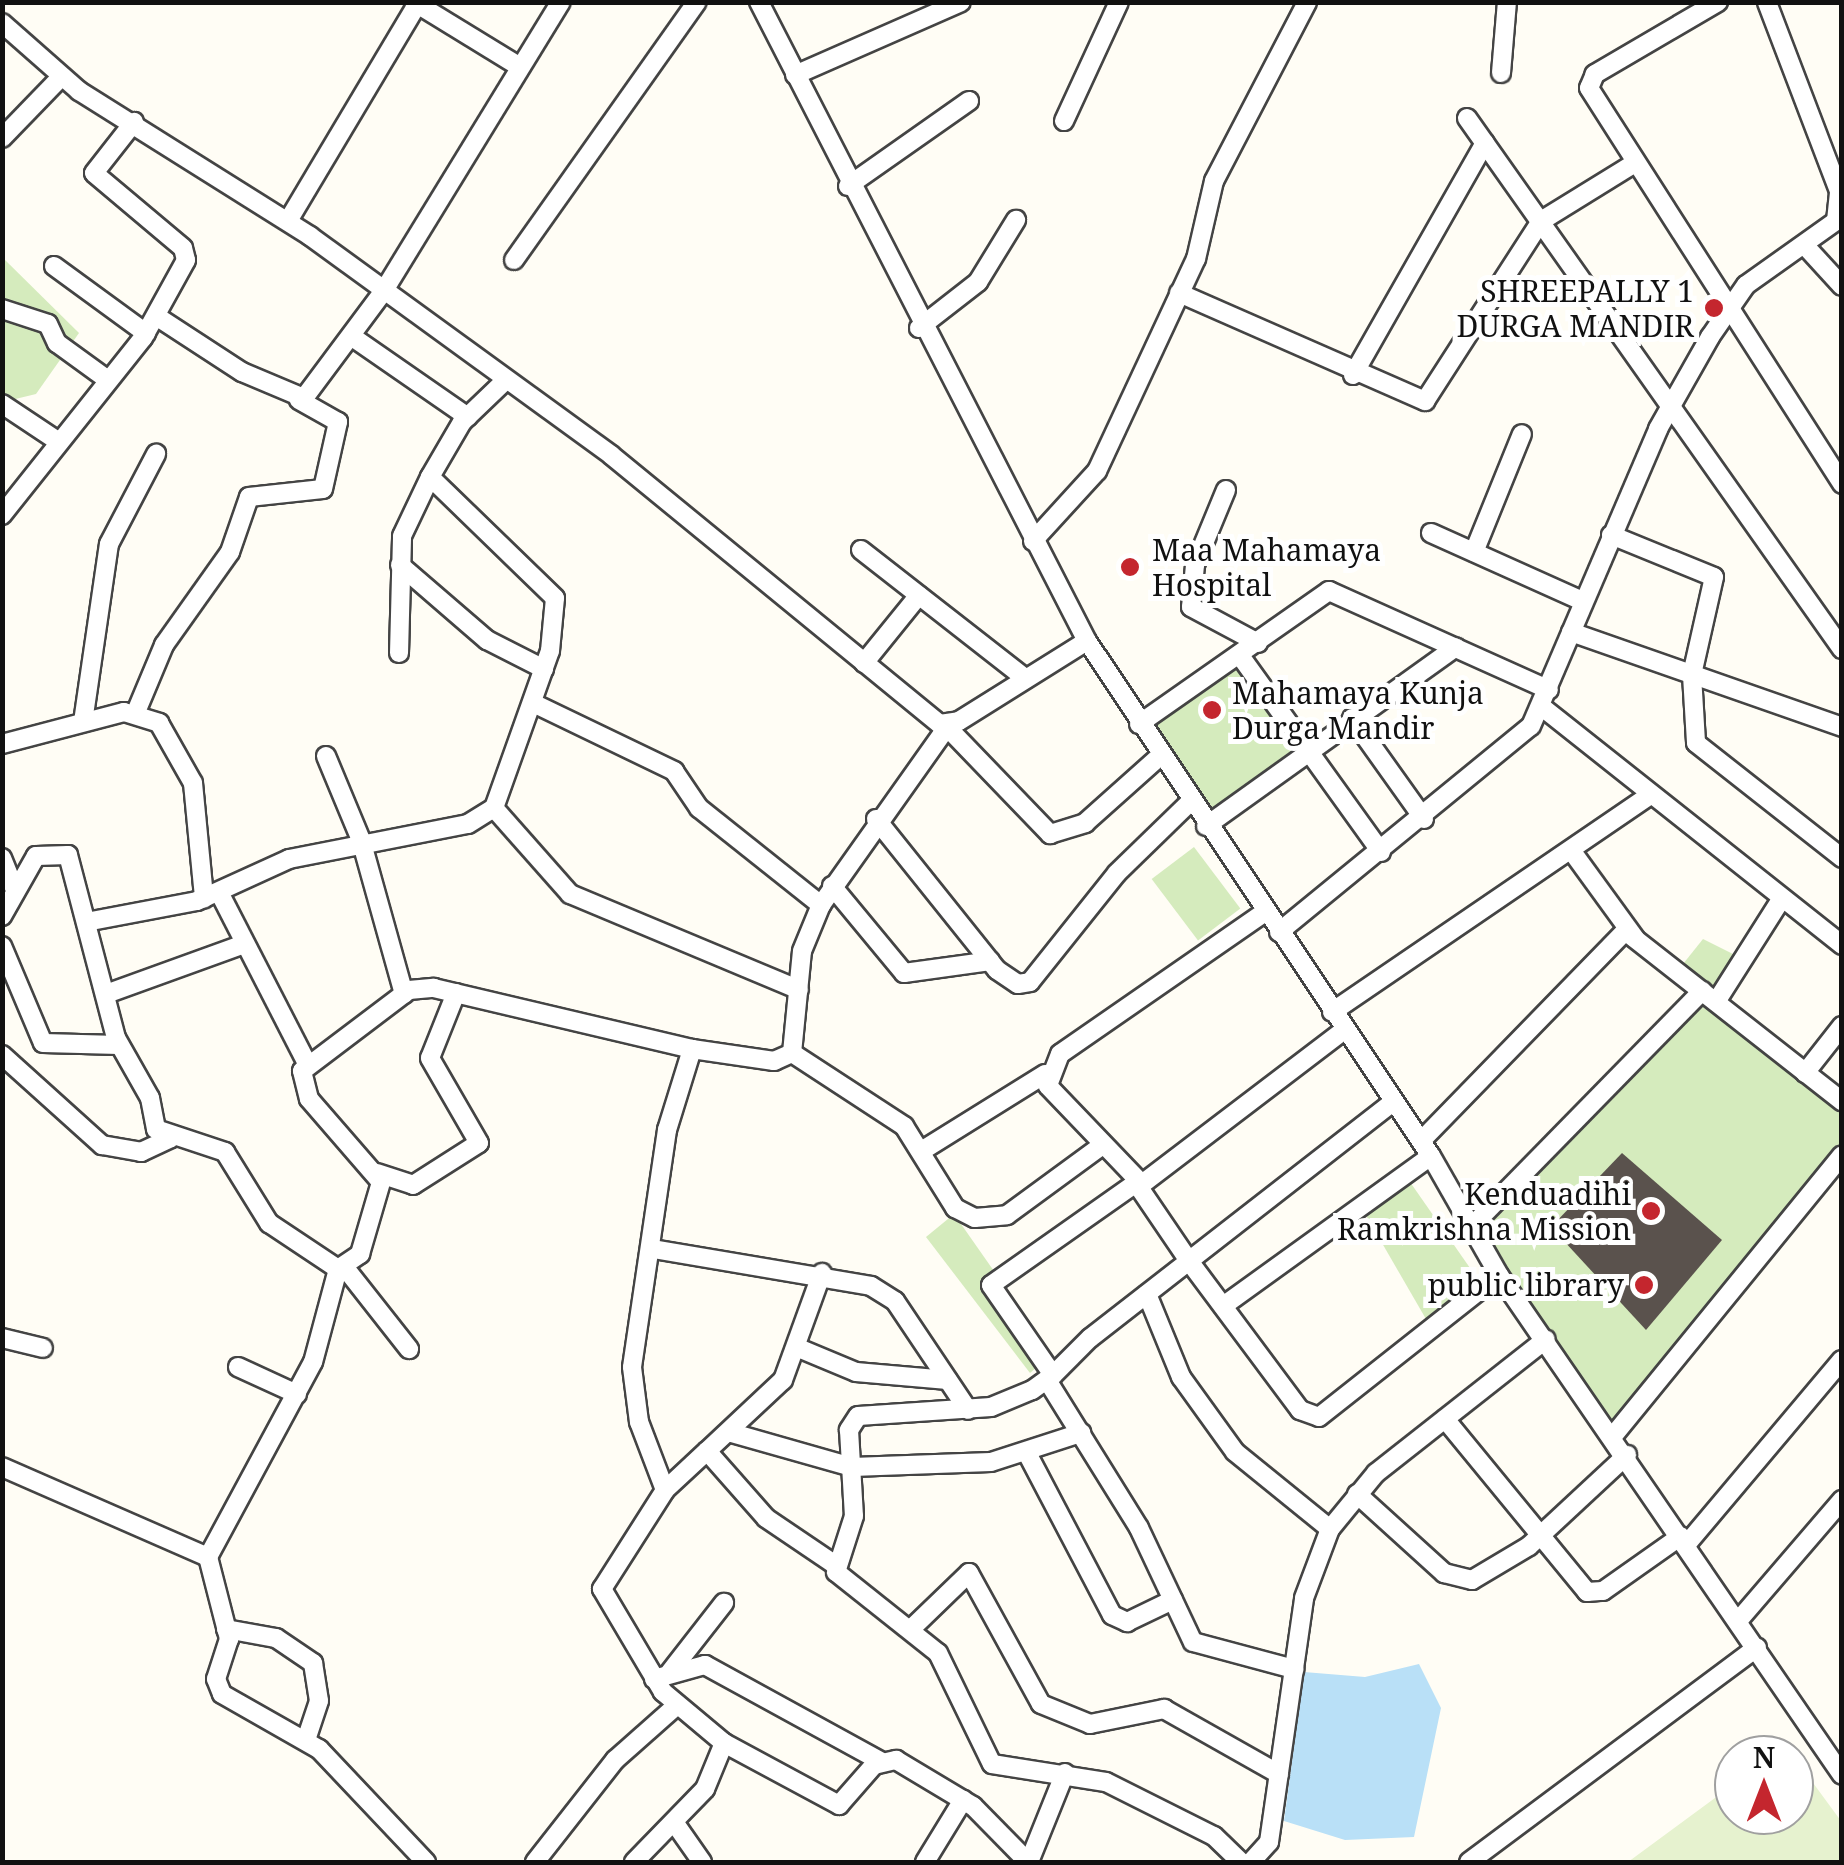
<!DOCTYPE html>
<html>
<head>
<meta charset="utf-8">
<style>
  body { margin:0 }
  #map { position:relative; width:1844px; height:1865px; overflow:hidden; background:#fffdf5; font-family:"Noto Serif",serif }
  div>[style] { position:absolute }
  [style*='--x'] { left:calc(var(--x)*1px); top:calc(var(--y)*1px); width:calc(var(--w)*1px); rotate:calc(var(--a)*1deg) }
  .green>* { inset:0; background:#d5ebbd; transform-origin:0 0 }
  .pitch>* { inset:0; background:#e6f2cf }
  .water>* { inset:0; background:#b9e0f7 }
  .building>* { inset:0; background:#5a524d }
  .roads { filter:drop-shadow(2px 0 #444) drop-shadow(-2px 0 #444) drop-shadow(0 2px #444) drop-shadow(0 -2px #444) }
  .minor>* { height:18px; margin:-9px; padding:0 9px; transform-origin:9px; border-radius:9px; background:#fff }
  .dots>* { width:28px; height:28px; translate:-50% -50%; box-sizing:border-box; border:5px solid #fff; border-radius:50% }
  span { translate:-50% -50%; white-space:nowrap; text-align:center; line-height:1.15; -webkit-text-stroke:10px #fff; paint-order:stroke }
  .poi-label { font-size:30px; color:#111 }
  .right { translate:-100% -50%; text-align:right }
  .left { translate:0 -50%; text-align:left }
  .frame { position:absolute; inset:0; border:5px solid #111; pointer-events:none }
  .north { position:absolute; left:1714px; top:1735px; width:100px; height:100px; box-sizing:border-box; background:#fff; border:2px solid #a0a0a0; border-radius:50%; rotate:0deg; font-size:28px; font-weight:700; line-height:40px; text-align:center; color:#111 }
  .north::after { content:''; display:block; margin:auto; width:35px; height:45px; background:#c4262e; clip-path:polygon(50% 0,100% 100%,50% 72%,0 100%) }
</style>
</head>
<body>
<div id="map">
  <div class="green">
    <i style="clip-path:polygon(2px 257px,79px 333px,36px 394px,3px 402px)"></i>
    <i style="clip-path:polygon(1240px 662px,1300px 752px,1202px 830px,1145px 724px)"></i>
    <i style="left:1194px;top:847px;width:77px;height:53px;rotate:53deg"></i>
    <i style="clip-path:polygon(1703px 939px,1739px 957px,1714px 997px,1679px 969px)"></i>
    <i style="clip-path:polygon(1703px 1001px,1841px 1110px,1841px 1144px,1604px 1440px,1468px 1235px)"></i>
    <i style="clip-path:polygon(1403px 1172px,1484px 1288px,1430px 1326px,1360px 1205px)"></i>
    <i style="clip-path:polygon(954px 1214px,1052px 1354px,1030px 1373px,926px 1237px)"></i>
  </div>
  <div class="pitch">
    <i style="clip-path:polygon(1794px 1757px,1841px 1821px,1841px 1862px,1628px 1862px,1734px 1784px,1734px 1815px,1794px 1815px)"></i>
  </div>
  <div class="water">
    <i style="clip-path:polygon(1419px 1664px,1441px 1708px,1414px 1837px,1345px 1840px,1284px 1821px,1304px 1672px,1365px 1677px)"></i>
  </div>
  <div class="building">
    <i style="clip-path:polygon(1622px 1153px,1722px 1240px,1646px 1330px,1551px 1227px)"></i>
  </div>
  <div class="roads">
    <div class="minor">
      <i style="--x:414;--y:2;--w:124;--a:31.5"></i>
      <i style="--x:759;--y:2;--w:718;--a:62.83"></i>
      <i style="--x:1087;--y:641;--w:619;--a:56.26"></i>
      <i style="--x:1431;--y:1156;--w:137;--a:60.3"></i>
      <i style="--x:1499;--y:1275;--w:606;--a:55.55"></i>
      <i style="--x:1718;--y:2;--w:143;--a:149.7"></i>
      <i style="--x:1595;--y:74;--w:15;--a:113"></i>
      <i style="--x:1589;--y:88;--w:470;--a:57.4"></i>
      <i style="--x:2;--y:23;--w:103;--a:41.4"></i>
      <i style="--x:79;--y:91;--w:273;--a:32.1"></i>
      <i style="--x:310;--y:236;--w:372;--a:36"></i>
      <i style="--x:611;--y:455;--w:425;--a:39.3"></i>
      <i style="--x:940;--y:724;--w:19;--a:-9"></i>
      <i style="--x:959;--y:721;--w:151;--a:-32"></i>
      <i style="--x:1501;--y:73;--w:71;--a:-85.2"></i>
      <i style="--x:795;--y:75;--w:181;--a:-23.7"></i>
      <i style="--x:1467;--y:118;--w:650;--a:54.77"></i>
      <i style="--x:1064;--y:121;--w:131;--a:-65.2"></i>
      <i style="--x:2;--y:138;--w:85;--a:-46"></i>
      <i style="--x:848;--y:186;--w:148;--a:-35.1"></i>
      <i style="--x:288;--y:221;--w:252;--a:-59.2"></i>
      <i style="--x:1808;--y:249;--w:50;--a:47.4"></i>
      <i style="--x:514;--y:260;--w:316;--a:-54.7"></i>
      <i style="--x:54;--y:266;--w:114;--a:36.1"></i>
      <i style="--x:1179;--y:293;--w:269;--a:23.7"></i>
      <i style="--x:1425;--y:401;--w:214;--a:-57.2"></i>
      <i style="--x:1541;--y:221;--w:105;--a:-31.7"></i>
      <i style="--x:2;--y:309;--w:48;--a:18.1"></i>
      <i style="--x:48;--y:324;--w:21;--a:65"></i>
      <i style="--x:57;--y:343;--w:63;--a:36"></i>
      <i style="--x:156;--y:316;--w:103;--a:33.1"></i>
      <i style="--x:242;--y:372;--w:67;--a:22.8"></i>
      <i style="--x:304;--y:398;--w:132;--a:-53.3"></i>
      <i style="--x:383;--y:292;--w:340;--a:-58.5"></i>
      <i style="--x:919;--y:328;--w:75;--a:-37.9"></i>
      <i style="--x:978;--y:282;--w:73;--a:-58.5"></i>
      <i style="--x:351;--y:336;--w:142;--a:34.7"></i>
      <i style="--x:1353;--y:375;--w:267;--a:-60.4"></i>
      <i style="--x:2;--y:404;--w:65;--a:33.7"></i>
      <i style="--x:1226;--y:490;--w:81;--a:112.5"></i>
      <i style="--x:1195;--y:565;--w:42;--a:95.4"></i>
      <i style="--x:1191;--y:607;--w:76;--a:28.2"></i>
      <i style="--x:2;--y:515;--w:226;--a:-51.5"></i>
      <i style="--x:143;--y:338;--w:89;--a:-61.1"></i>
      <i style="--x:186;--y:260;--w:12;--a:-104"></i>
      <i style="--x:183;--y:248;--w:116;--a:-139.9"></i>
      <i style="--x:94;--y:173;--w:65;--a:-51.9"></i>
      <i style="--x:1431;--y:533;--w:166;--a:24.2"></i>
      <i style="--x:1611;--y:535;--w:111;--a:22.2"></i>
      <i style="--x:1714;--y:577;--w:100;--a:102.7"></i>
      <i style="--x:1692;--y:675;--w:68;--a:86.6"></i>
      <i style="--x:1696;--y:743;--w:186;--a:38.2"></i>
      <i style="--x:1033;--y:541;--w:95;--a:-47.6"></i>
      <i style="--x:1097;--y:471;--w:234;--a:-65"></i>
      <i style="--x:1196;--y:259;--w:80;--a:-77"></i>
      <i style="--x:1214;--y:181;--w:202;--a:-62.5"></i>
      <i style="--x:861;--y:550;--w:209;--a:38"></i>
      <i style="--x:1474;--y:552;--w:127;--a:-67.9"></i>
      <i style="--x:400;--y:565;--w:115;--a:40.8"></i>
      <i style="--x:487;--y:640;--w:64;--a:27"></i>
      <i style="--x:1571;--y:632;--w:287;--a:19.3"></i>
      <i style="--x:399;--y:653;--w:117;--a:-88.5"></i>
      <i style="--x:402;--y:536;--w:65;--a:-64.6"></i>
      <i style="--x:1241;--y:657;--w:240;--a:54.3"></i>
      <i style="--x:864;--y:663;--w:87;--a:-51"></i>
      <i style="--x:533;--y:703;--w:157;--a:25.7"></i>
      <i style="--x:674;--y:771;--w:45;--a:56"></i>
      <i style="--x:699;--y:808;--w:156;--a:38.5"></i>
      <i style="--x:1542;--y:707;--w:383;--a:38.4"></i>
      <i style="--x:136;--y:712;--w:73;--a:-67.3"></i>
      <i style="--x:164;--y:645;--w:114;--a:-54.6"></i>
      <i style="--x:230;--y:552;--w:58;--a:-70.9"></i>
      <i style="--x:249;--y:497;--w:74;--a:-6.2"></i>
      <i style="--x:323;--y:489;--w:69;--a:-77.4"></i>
      <i style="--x:338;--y:422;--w:45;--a:-150.6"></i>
      <i style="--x:1352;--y:718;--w:124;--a:54.5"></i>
      <i style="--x:83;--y:722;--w:180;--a:-81.7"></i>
      <i style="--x:109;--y:544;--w:102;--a:-62.4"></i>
      <i style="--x:1139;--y:724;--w:232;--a:-35"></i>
      <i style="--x:1329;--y:591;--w:241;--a:24.2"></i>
      <i style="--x:2;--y:744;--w:126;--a:-14.7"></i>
      <i style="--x:124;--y:712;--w:37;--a:17"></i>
      <i style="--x:159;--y:723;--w:69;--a:60.5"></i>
      <i style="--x:193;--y:783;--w:116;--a:84.5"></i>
      <i style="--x:326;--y:756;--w:91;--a:67.4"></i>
      <i style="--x:361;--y:840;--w:160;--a:74.4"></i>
      <i style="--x:494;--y:808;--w:115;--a:48.5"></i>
      <i style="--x:570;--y:894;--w:248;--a:22.7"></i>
      <i style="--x:876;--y:819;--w:193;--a:51.3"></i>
      <i style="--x:997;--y:970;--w:25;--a:34"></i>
      <i style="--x:1018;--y:984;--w:12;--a:-9"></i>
      <i style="--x:1030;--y:982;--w:139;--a:-51.4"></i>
      <i style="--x:1117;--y:873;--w:102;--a:-44.2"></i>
      <i style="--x:1206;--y:826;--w:307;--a:-35.6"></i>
      <i style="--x:1571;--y:850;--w:109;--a:54"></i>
      <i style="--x:2;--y:858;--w:32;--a:68"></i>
      <i style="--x:832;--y:886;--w:113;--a:50.4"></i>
      <i style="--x:904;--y:973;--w:87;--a:-7.9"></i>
      <i style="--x:219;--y:892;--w:192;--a:62.8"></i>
      <i style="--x:1265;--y:912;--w:249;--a:145.3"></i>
      <i style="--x:1060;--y:1054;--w:34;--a:111"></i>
      <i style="--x:1048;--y:1086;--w:136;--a:46.2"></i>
      <i style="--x:1142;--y:1184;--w:254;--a:-37.3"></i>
      <i style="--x:2;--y:916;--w:69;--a:-60.5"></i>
      <i style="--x:36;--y:856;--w:32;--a:-2"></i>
      <i style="--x:68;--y:855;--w:189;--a:75.3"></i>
      <i style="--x:116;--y:1038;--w:69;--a:60.5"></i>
      <i style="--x:150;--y:1098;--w:32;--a:79"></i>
      <i style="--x:156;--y:1129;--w:73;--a:18.4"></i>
      <i style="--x:225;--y:1152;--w:84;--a:58.2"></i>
      <i style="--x:269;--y:1223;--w:83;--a:33.7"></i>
      <i style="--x:338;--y:1269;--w:27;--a:-34"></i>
      <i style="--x:360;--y:1254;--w:75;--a:-73.7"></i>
      <i style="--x:381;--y:1182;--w:110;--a:-130.9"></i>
      <i style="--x:309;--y:1099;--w:29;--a:-104"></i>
      <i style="--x:302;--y:1071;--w:134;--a:-37.1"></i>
      <i style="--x:409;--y:990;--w:25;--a:-5"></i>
      <i style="--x:434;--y:988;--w:265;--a:13.3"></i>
      <i style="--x:86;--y:922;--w:113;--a:-10.7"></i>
      <i style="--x:197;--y:901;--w:101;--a:-24.5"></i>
      <i style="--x:289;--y:859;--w:182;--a:-11.1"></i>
      <i style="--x:468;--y:824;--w:31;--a:-32"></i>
      <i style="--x:494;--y:808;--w:167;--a:-70.4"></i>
      <i style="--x:550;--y:651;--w:53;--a:-84.6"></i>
      <i style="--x:555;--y:598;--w:174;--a:-135.9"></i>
      <i style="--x:430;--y:477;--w:64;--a:-59.8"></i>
      <i style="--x:462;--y:422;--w:61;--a:-43.7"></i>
      <i style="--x:1279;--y:932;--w:325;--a:-39.3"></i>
      <i style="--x:1531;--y:726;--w:323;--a:-66.8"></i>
      <i style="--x:1658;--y:429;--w:106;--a:-60.5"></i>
      <i style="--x:1710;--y:337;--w:63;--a:-55.3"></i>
      <i style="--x:1746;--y:285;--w:110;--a:-35.4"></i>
      <i style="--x:1836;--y:221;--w:30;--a:-84"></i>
      <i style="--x:1839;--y:191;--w:202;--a:-110.9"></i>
      <i style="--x:2;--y:946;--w:105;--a:67.1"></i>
      <i style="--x:43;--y:1043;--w:76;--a:1.5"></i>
      <i style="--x:106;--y:994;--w:147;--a:-19.9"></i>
      <i style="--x:1716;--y:1002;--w:123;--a:-57.6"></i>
      <i style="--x:1332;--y:1012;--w:386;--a:-34.3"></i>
      <i style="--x:792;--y:1053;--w:134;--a:33.1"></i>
      <i style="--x:904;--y:1126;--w:97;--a:58.1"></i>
      <i style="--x:955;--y:1208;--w:22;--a:27"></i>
      <i style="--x:975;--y:1218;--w:32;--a:-5"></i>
      <i style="--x:1007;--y:1215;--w:115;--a:-36.2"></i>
      <i style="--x:2;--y:1055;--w:135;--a:42"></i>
      <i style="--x:102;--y:1145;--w:40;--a:10"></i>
      <i style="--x:141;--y:1152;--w:33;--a:-25"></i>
      <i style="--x:1805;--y:1073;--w:60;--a:-51.8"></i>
      <i style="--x:1393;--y:1102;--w:259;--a:142.1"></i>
      <i style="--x:1189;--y:1261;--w:186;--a:53.3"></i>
      <i style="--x:1300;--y:1410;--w:20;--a:20"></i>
      <i style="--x:1319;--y:1417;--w:229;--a:-38.3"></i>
      <i style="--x:1421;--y:1141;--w:293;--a:-45.8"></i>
      <i style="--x:1625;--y:931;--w:276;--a:38.1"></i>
      <i style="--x:923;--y:1150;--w:144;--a:-31.9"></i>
      <i style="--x:377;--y:1173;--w:38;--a:18"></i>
      <i style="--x:413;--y:1185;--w:78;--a:-32.5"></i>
      <i style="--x:479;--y:1143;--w:98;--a:-120"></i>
      <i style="--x:430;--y:1058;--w:70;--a:-68.2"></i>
      <i style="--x:1472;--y:1226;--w:329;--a:-45.6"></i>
      <i style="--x:653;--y:1249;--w:221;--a:9.6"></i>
      <i style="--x:871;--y:1286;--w:28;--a:32"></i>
      <i style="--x:895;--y:1301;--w:131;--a:56.2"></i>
      <i style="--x:338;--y:1269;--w:96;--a:105"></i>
      <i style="--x:313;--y:1362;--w:221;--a:118.3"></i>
      <i style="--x:208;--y:1557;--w:85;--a:75.6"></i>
      <i style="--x:229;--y:1639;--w:42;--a:108"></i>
      <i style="--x:216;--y:1679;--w:16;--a:68"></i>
      <i style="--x:222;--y:1694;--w:112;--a:29.6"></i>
      <i style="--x:319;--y:1749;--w:156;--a:46.6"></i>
      <i style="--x:346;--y:1269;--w:102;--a:51.8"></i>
      <i style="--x:1147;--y:1294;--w:90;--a:67.7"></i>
      <i style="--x:1181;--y:1377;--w:92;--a:54.2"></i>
      <i style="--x:1235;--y:1452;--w:122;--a:39"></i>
      <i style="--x:1223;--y:1306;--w:256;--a:-35.8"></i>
      <i style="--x:2;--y:1338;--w:42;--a:13.7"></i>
      <i style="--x:796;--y:1347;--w:65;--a:22.6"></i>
      <i style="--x:856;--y:1372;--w:92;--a:5"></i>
      <i style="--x:238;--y:1367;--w:65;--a:24.6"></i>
      <i style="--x:1053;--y:1375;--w:109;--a:-124.6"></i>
      <i style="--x:991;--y:1285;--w:177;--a:-35.1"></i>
      <i style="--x:1136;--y:1183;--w:94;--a:55.8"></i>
      <i style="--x:1189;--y:1261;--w:125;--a:142.1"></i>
      <i style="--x:1090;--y:1338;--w:52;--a:135"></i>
      <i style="--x:1053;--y:1375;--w:26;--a:144"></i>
      <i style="--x:1032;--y:1390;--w:44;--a:157.5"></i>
      <i style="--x:991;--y:1407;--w:133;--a:176.1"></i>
      <i style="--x:858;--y:1416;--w:17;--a:123"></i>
      <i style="--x:849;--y:1430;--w:86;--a:86.7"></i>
      <i style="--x:854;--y:1516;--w:59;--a:107.8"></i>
      <i style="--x:836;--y:1572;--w:130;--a:38.5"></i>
      <i style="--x:938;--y:1653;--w:123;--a:64.1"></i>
      <i style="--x:992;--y:1764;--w:115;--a:9"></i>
      <i style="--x:1106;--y:1782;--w:121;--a:26.6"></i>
      <i style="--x:1214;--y:1836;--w:37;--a:44"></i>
      <i style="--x:1047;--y:1380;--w:174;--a:58.1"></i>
      <i style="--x:1139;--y:1528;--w:126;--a:64.7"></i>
      <i style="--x:1193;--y:1642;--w:105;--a:15"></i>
      <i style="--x:1445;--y:1419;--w:224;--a:50.6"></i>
      <i style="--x:1587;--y:1592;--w:16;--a:-4"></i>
      <i style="--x:1603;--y:1591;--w:95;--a:-35.2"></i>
      <i style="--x:732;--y:1433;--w:125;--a:15.8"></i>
      <i style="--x:852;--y:1467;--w:139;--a:-2.1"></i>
      <i style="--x:991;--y:1462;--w:95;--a:-17.9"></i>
      <i style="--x:1613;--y:1436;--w:362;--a:-50.8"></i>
      <i style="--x:707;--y:1451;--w:104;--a:-43.1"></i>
      <i style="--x:783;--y:1380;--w:114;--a:-70"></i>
      <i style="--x:1027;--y:1453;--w:183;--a:62.3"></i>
      <i style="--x:1112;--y:1615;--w:17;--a:25"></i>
      <i style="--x:1127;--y:1622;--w:51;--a:-25.6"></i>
      <i style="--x:2;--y:1467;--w:225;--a:23.6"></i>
      <i style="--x:665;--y:1490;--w:57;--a:-42.9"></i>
      <i style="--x:707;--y:1451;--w:89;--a:48.6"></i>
      <i style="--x:766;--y:1518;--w:82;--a:34.1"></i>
      <i style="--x:1357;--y:1494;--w:118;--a:42.2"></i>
      <i style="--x:1444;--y:1573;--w:29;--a:14"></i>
      <i style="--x:1472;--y:1580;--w:66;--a:-30.8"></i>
      <i style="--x:1529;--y:1546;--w:134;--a:-42.9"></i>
      <i style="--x:1686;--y:1545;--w:242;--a:-49.9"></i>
      <i style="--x:1738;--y:1621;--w:160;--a:-49.3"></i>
      <i style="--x:912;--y:1628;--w:79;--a:-44"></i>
      <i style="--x:969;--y:1573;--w:149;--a:61.2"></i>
      <i style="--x:1041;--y:1704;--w:53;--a:22.2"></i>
      <i style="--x:1090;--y:1724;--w:76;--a:-11.5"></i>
      <i style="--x:1164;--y:1709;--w:132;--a:29.5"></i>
      <i style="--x:226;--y:1629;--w:51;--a:10.2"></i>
      <i style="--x:276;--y:1638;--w:45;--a:34"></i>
      <i style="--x:313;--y:1663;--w:38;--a:81"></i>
      <i style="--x:319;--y:1701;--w:41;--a:108.4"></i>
      <i style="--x:670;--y:1672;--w:88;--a:-52"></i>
      <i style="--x:654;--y:1679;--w:53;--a:-15.4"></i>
      <i style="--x:705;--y:1665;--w:200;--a:28.7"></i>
      <i style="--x:724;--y:1743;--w:80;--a:-140.1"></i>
      <i style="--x:663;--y:1692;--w:120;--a:-120.6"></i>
      <i style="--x:602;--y:1589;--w:117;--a:-57.5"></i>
      <i style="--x:665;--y:1490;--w:73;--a:-110.9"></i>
      <i style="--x:639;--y:1422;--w:55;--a:-97.3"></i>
      <i style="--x:632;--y:1367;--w:240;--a:-81.6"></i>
      <i style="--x:667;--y:1130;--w:85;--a:-72.8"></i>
      <i style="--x:692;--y:1049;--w:83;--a:8.3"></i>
      <i style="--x:774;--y:1061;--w:20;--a:-24"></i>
      <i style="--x:792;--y:1053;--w:102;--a:-84.4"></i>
      <i style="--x:802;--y:951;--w:50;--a:-67.6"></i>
      <i style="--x:821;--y:905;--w:218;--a:-54.7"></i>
      <i style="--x:947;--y:727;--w:149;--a:46.1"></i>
      <i style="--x:1050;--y:834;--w:37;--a:-17"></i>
      <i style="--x:1085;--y:823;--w:101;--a:-41.8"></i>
      <i style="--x:674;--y:1822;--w:49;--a:55"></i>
      <i style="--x:535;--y:1862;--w:130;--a:-51.9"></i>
      <i style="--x:615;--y:1760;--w:81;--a:-41.5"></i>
      <i style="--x:634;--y:1862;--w:102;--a:-45.8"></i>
      <i style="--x:705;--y:1789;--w:50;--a:-67.6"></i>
      <i style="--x:724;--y:1743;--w:131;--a:28.3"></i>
      <i style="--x:839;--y:1805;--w:53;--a:-48.8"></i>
      <i style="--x:874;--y:1765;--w:23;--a:-13"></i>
      <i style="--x:896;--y:1760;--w:90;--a:30.9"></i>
      <i style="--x:973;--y:1806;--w:78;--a:45.5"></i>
      <i style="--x:925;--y:1862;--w:73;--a:-58.5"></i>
      <i style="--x:1029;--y:1862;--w:96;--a:-68"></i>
      <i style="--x:1251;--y:1862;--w:27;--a:-48"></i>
      <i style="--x:1269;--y:1842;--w:246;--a:-81.8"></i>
      <i style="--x:1304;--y:1598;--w:74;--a:-69.4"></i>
      <i style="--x:1330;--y:1529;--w:72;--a:-50.6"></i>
      <i style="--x:1376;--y:1473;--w:216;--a:-38.2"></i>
      <i style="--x:1469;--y:1862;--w:359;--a:-36.7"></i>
    </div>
  </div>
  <div class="dots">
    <i style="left:1714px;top:308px;background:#c4262e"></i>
    <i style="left:1130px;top:567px;background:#c4262e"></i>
    <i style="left:1212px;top:710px;background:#c4262e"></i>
    <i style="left:1651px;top:1211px;background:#c4262e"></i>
    <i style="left:1644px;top:1285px;background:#c4262e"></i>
  </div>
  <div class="poi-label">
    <span class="right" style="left:1694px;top:308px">SHREEPALLY 1<br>DURGA MANDIR</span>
    <span class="left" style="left:1152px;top:567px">Maa Mahamaya<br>Hospital</span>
    <span class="left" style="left:1232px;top:710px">Mahamaya Kunja<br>Durga Mandir</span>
    <span class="right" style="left:1631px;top:1211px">Kenduadihi<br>Ramkrishna Mission</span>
    <span class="right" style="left:1624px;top:1285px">public library</span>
  </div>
  <div class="frame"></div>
  <div class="north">N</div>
</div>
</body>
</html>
